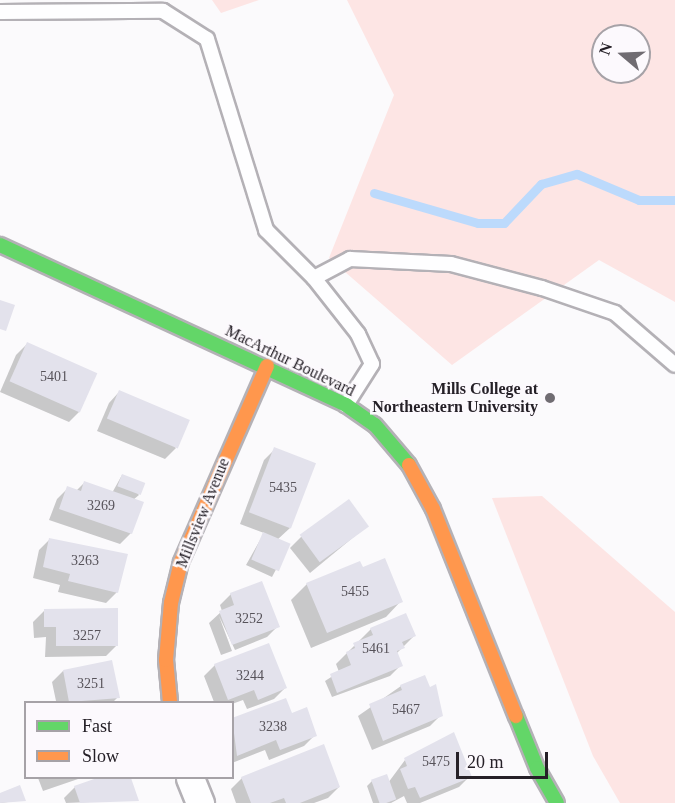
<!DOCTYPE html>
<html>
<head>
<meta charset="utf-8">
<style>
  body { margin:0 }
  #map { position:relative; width:675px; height:803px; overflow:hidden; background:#fbfafc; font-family:Georgia,serif }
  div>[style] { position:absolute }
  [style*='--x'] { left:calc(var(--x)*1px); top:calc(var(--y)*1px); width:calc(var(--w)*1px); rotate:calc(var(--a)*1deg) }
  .green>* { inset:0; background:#fde5e4 }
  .shadow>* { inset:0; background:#0003 }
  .stream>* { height:9px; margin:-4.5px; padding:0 4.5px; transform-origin:4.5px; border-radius:4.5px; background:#bcdafc }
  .building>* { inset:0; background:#e3e2ec; transform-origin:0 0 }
  .roads { filter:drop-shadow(2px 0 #b4b1b6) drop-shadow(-2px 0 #b4b1b6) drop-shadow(0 2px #b4b1b6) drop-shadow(0 -2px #b4b1b6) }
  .lane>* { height:14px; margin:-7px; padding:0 7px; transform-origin:7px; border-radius:7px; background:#fefeff }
  .street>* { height:27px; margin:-13.5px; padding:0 13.5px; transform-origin:13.5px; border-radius:13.5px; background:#fefeff }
  .fast>* { height:14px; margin:-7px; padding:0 7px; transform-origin:7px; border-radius:7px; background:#63d668 }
  .slow>* { height:14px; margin:-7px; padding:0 7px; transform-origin:7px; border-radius:7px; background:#ff974d }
  .dots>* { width:16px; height:16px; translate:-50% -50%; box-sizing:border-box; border:3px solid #fcf9fd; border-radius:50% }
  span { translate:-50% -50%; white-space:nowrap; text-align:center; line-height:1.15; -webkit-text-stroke:5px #fcf9fd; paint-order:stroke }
  .number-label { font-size:14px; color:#565259 }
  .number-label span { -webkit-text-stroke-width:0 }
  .street-label { font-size:16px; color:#252027 }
  .poi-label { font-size:16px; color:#252027; font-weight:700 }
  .right { translate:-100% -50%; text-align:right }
  .legend { position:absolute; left:24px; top:701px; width:210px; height:78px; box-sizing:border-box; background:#fcf9fd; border:2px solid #a6a2a7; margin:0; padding:8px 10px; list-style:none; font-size:18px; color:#252027 }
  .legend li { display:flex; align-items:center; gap:12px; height:30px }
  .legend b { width:30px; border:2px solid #a6a2a7 }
  .north { position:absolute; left:591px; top:24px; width:60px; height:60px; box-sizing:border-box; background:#fcf9fd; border:2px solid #a6a2a7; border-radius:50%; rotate:289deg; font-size:16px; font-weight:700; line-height:24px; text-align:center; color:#252027 }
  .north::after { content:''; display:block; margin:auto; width:21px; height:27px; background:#706c72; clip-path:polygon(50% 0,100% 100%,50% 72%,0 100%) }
  .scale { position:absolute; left:456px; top:752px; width:92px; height:27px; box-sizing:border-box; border:3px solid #252027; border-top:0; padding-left:8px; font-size:18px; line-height:21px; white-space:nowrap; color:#252027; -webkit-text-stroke:4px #fcf9fd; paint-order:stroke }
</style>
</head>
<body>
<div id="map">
  <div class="green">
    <i style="clip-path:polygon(212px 0,259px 0,221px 13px)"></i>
    <i style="clip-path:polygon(evenodd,347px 0,675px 0,675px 302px,599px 260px,452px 365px,329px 258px,394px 95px,347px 0,603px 36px,639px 36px,639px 72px,603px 72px,603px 36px)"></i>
    <i style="clip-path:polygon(542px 496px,675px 612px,675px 803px,620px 803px,593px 756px,492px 498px)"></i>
  </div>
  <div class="shadow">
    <i style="clip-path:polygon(27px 344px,80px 411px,69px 422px,0 392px,16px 355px)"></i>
    <i style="clip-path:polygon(119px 392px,176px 448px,165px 459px,97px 431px,109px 403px)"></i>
    <i style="clip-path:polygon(275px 449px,290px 528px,277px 540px,289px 545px,272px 577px,246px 565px,264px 533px,240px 524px,264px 460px)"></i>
    <i style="clip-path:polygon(122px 475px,139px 495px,133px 500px,131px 533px,120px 544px,49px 520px,57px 499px,68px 488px,76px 491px,84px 483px,112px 493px)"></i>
    <i style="clip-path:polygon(367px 526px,310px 573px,290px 548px,301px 537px)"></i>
    <i style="clip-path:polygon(50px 539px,117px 592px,106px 603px,58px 592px,60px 585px,33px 578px,39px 550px)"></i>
    <i style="clip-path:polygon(362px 569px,401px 601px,386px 617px,311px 648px,291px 600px,307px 584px)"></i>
    <i style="clip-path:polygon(231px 594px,278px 626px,267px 637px,235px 650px,219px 616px,232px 651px,221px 655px,209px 623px,222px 611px,220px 605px)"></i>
    <i style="clip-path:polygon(44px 611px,117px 645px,106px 656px,45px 657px,46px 637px,34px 638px,33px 622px)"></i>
    <i style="clip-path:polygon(371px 629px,414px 636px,396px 654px,401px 665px,390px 676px,332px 697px,325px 681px,339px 672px,336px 664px)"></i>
    <i style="clip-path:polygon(215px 665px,285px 688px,274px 699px,247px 709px,243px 700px,232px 704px,214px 702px,204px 676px)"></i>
    <i style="clip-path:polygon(63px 671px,118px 697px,113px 702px,50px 702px,56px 701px,52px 682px)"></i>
    <i style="clip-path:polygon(401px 686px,441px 715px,430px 726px,372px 750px,358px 716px)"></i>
    <i style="clip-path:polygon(291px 715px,315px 735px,304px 746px,269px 760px,265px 750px,232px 763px,232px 720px)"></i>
    <i style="clip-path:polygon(453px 734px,470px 776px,459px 787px,420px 803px,407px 803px,404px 796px,391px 803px,373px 803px,367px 786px,372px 781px,388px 783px,405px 760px)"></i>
    <i style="clip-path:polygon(38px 778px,81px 778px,43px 791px)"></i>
    <i style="clip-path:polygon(102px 778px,130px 778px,138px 800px,66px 803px,64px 798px,75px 787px)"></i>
    <i style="clip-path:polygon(242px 778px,339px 787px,328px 798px,314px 803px,236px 803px,231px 789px)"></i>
    <i style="clip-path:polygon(0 795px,24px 800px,0 803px)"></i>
  </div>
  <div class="stream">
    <i style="--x:374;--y:193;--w:108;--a:16.1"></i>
    <i style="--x:478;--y:223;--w:26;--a:0"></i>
    <i style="--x:504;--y:223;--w:54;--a:-46.5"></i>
    <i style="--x:541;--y:184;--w:37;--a:-16"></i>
    <i style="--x:577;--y:174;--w:67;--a:22.8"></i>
    <i style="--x:639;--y:200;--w:36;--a:0"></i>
  </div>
  <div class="building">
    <i style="clip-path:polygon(0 300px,15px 305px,6px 331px,0 329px)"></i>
    <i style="left:27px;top:342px;width:77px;height:43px;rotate:24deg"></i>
    <i style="left:119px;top:390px;width:77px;height:31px;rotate:23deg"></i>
    <i style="left:274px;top:447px;width:45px;height:70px;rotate:21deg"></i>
    <i style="left:122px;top:474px;width:25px;height:13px;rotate:21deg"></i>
    <i style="clip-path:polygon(84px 481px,144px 502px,132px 534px,59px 509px,67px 486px,81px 491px)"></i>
    <i style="left:349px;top:499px;width:34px;height:61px;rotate:54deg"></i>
    <i style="left:263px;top:532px;width:30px;height:30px;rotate:23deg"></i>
    <i style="clip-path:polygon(49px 538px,128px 554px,118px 593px,68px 581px,70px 574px,43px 567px)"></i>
    <i style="clip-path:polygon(385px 558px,403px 602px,327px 633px,306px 583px,360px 561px,363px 567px)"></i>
    <i style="clip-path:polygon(262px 581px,280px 627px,232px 645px,219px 611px,234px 605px,230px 593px)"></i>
    <i style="clip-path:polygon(118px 608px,118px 646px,56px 646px,56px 627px,44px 627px,44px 609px)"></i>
    <i style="clip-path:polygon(406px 613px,416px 636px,402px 642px,405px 648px,397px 651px,403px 666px,337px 693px,330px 674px,351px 665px,346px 652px,355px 648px,353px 643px,373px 635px,370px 628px)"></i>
    <i style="clip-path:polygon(269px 643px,287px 688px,258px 700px,254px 690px,228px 700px,214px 664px)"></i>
    <i style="clip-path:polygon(112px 660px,120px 698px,69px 702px,63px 670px)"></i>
    <i style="clip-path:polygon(425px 675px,430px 687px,436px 684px,443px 716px,383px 741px,369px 704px,402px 690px,400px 685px)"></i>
    <i style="clip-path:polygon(286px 698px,292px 713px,307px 707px,317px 736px,280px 750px,276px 740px,237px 756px,232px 718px)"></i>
    <i style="clip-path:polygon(454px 732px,472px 777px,420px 798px,415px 787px,408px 789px,400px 769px,407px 766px,404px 758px)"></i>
    <i style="clip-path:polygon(324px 744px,340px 787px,300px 803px,286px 803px,284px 798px,270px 803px,251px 803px,241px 777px)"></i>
    <i style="left:387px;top:774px;width:27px;height:17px;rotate:70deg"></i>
    <i style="clip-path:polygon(97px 778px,131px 778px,139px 801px,80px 803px,74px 786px)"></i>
    <i style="clip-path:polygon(20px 785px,26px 801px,0 803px,0 793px)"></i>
  </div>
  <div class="roads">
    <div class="lane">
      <i style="--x:0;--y:12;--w:163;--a:-0.4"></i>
      <i style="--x:163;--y:11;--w:52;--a:32.5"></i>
      <i style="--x:207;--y:39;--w:200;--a:72.8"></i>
      <i style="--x:266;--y:230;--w:68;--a:45"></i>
      <i style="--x:314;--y:278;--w:71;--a:51.8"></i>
      <i style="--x:358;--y:334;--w:33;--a:65"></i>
      <i style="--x:372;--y:364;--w:49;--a:122.4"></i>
      <i style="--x:314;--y:278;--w:41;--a:-27.8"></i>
      <i style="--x:350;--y:259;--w:101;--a:2.8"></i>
      <i style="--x:451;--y:264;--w:94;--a:14.8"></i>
      <i style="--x:542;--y:288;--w:77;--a:18.9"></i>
      <i style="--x:615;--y:313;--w:79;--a:40.9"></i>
    </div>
    <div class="street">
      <i style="--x:190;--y:778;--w:27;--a:68"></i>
    </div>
    <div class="fast">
      <i style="--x:0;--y:245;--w:381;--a:24.8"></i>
      <i style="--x:346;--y:405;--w:35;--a:35"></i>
      <i style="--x:375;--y:425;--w:52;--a:49.6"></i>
      <i style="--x:516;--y:716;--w:56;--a:68"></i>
      <i style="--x:537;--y:768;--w:40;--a:60.3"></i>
    </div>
    <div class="slow">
      <i style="--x:409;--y:465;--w:50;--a:61.4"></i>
      <i style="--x:433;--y:509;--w:223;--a:68.2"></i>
      <i style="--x:170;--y:702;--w:42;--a:-95.4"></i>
      <i style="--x:166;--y:660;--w:57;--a:-85"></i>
      <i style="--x:171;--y:603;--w:42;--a:-76.3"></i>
      <i style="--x:181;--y:562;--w:214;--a:-66.3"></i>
    </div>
  </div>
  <div class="dots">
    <i style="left:550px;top:398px;background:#706c72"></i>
  </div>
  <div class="number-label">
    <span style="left:54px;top:377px">5401</span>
    <span style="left:283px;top:488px">5435</span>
    <span style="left:101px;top:506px">3269</span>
    <span style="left:85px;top:561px">3263</span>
    <span style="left:355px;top:592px">5455</span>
    <span style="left:249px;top:619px">3252</span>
    <span style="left:87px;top:636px">3257</span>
    <span style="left:376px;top:649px">5461</span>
    <span style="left:250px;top:676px">3244</span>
    <span style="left:91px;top:684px">3251</span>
    <span style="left:406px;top:710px">5467</span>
    <span style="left:273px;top:727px">3238</span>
    <span style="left:436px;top:762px">5475</span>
  </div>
  <div class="street-label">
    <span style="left:290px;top:361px;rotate:26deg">MacArthur Boulevard</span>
    <span style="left:203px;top:513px;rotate:-68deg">Millsview Avenue</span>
  </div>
  <div class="poi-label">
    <span class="right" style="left:538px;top:398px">Mills College at<br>Northeastern University</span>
  </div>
  <ul class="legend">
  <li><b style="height:8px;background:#63d668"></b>Fast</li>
  <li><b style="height:8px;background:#ff974d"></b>Slow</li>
  </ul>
  <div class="north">N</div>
  <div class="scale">20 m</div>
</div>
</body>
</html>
